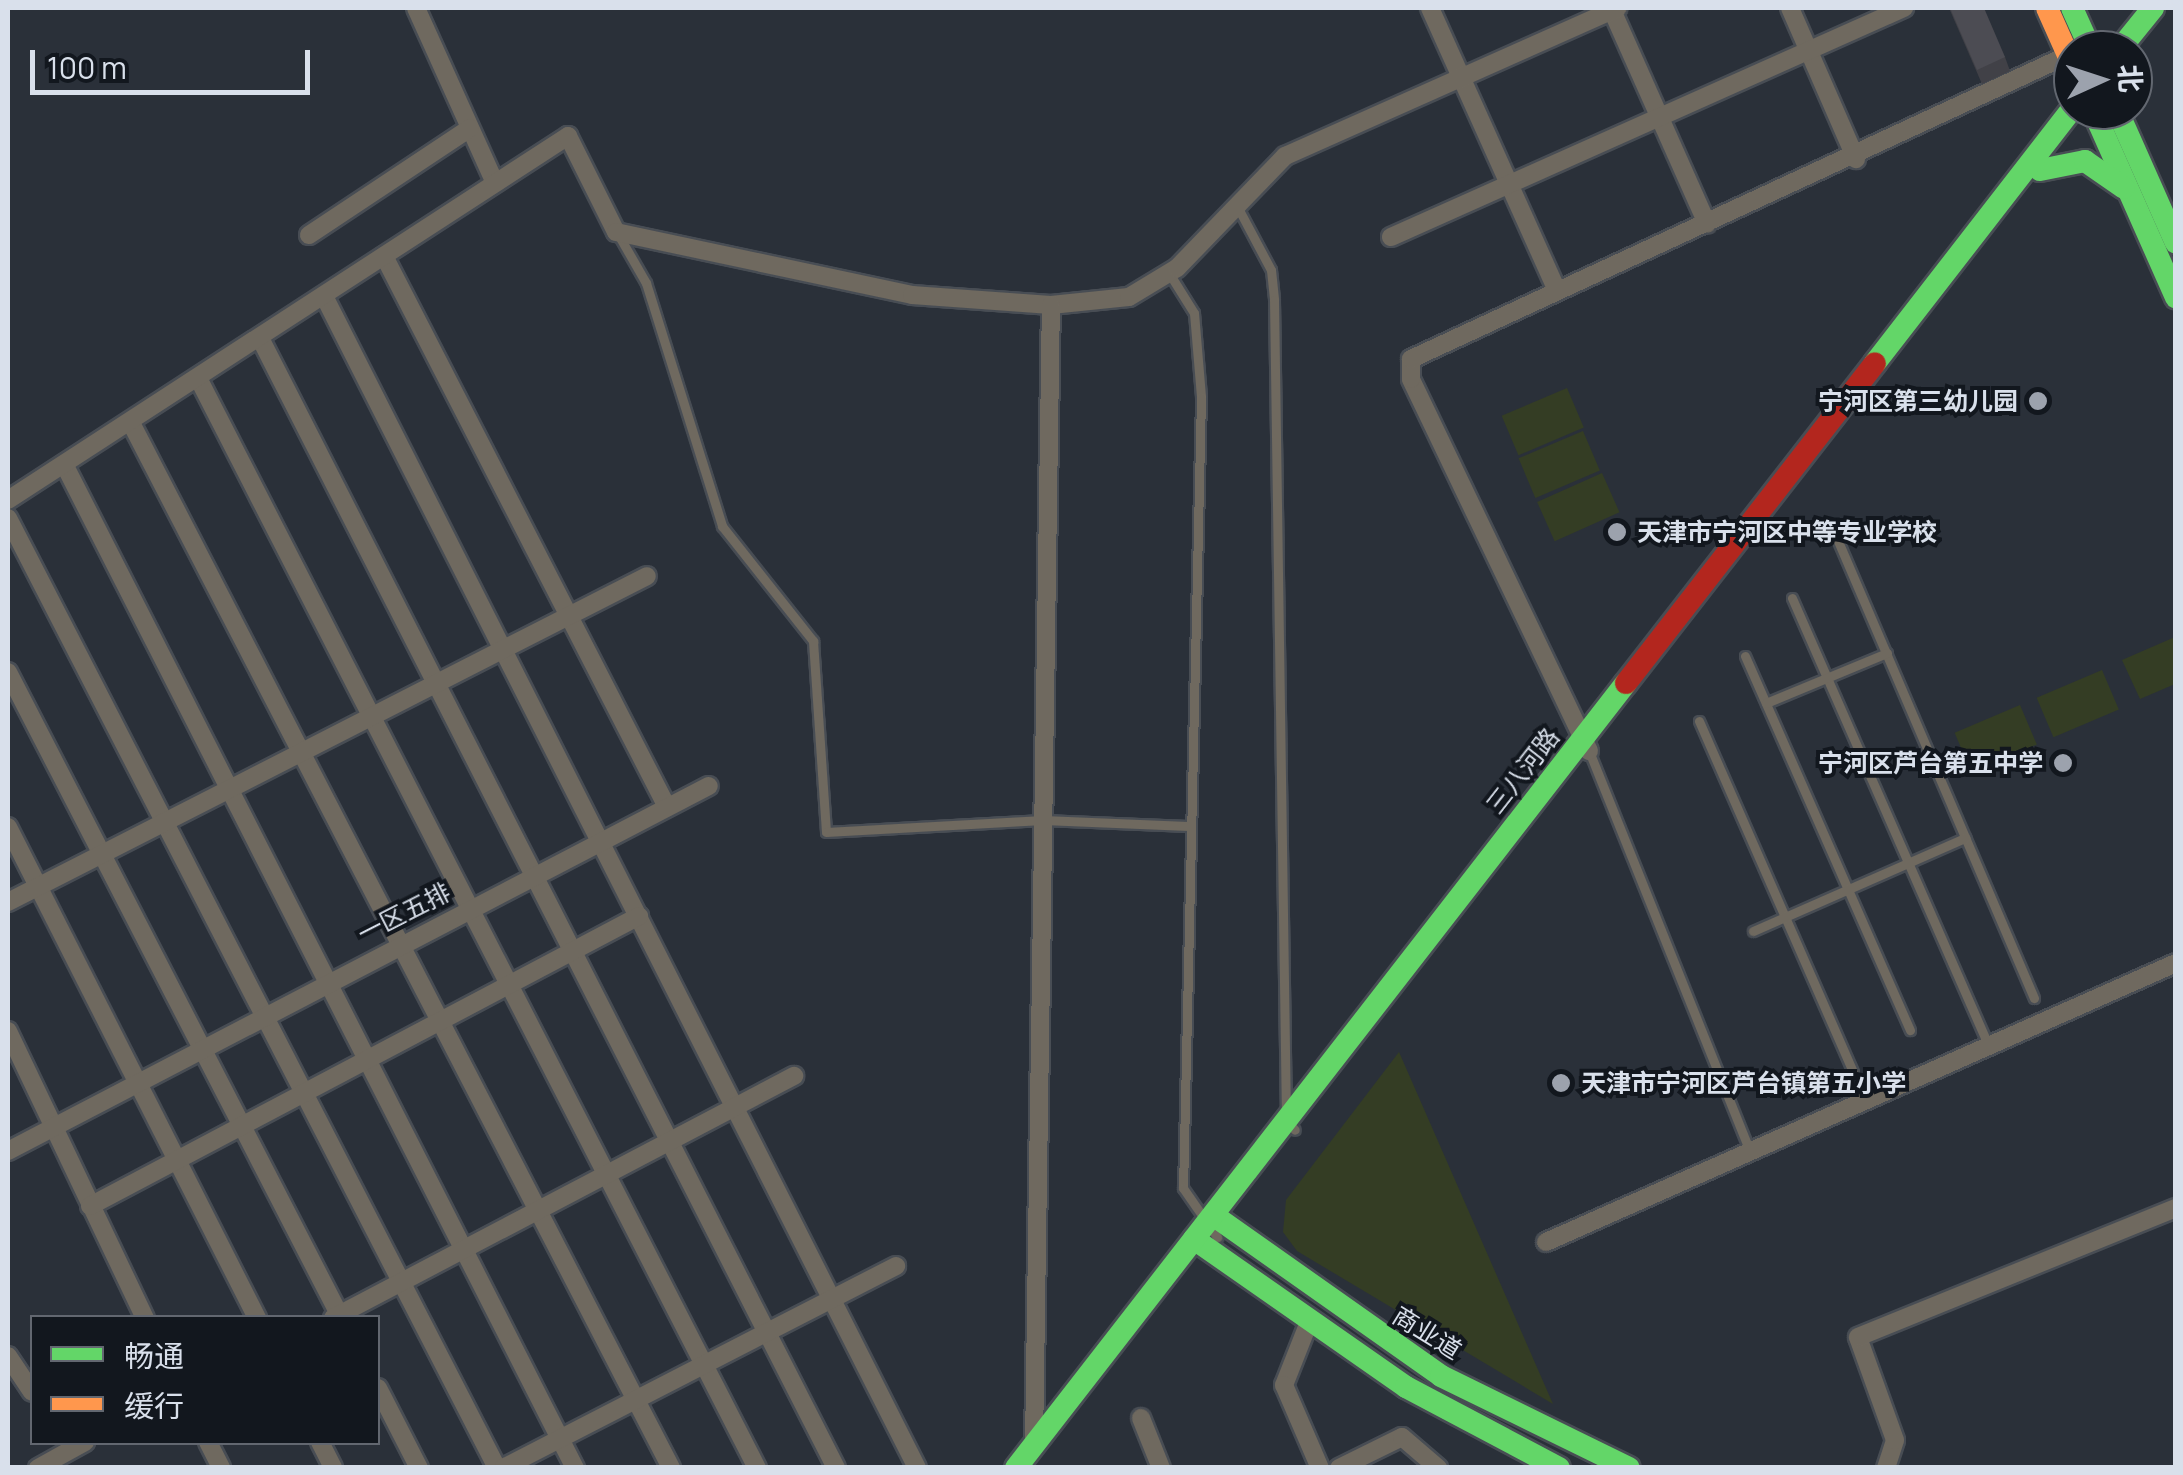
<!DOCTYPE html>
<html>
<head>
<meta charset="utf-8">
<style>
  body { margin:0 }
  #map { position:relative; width:2183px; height:1475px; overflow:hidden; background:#2a3039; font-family:Manrope,"Noto Sans SC",sans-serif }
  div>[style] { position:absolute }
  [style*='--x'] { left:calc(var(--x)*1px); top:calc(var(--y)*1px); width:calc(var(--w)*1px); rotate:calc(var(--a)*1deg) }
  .green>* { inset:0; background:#343d24; transform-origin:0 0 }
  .roads { filter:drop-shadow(2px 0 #484d54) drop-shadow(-2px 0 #484d54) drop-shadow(0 2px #484d54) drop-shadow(0 -2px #484d54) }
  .lane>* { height:9px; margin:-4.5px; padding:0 4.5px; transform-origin:4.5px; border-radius:4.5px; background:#6f695f }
  .street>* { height:18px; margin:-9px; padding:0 9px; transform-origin:9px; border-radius:9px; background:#6f695f }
  .fast>* { height:22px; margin:-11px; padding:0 11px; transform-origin:11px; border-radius:11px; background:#63d668 }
  .slow>* { height:22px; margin:-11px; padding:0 11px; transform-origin:11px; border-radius:11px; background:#ff974d }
  .jam>* { height:22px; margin:-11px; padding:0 11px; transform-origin:11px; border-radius:11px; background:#b3261e }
  .wall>* { inset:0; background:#414147 }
  .building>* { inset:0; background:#4c4c53 }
  .dots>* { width:28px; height:28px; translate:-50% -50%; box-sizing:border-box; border:5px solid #12171e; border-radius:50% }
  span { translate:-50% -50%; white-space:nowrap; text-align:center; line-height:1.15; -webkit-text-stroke:8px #12171e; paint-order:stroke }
  .poi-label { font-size:25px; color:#d9e0eb; font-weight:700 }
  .right { translate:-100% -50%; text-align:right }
  .left { translate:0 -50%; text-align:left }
  .street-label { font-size:25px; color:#d9e0eb }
  .frame { position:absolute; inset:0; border:10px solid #d9e0eb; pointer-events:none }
  .legend { position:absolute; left:30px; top:1315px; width:350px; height:130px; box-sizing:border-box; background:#12171e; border:2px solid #626770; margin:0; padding:12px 18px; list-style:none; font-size:30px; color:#d9e0eb }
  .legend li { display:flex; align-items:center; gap:20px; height:50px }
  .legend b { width:50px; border:2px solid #626770 }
  .north { position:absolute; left:2053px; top:30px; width:100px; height:100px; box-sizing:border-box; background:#12171e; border:2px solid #626770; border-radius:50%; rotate:87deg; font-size:28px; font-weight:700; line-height:40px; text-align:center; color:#d9e0eb }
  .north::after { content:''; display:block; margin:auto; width:35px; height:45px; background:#9ca2ad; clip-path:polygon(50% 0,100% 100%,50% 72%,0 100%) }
  .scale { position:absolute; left:30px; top:50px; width:280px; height:45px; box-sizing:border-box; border:5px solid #d9e0eb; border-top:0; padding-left:12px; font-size:30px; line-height:35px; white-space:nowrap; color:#d9e0eb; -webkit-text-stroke:8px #12171e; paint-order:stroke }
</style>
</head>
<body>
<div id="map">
  <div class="green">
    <i style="left:1567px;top:388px;width:43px;height:71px;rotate:67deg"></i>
    <i style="left:1583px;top:431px;width:43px;height:70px;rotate:67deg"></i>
    <i style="left:1602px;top:473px;width:43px;height:71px;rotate:66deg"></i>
    <i style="clip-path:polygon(2175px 637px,2175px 684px,2140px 699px,2122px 660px)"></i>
    <i style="left:2102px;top:670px;width:43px;height:71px;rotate:67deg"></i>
    <i style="left:2020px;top:705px;width:43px;height:71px;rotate:67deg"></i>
    <i style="clip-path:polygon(1399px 1052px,1553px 1404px,1297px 1251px,1283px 1232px,1286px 1200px)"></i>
  </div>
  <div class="roads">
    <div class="lane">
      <i style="--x:1237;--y:206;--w:72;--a:62"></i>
      <i style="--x:1271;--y:270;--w:30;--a:84"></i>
      <i style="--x:1274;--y:300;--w:820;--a:89.16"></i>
      <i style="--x:1286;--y:1120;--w:13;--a:48"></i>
      <i style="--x:619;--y:236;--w:54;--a:60.1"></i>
      <i style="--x:646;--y:283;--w:255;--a:72.6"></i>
      <i style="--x:722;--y:526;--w:147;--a:51.6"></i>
      <i style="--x:813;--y:641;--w:191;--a:86.1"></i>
      <i style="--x:826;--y:832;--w:217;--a:-3.2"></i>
      <i style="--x:1043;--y:820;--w:145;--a:2.4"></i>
      <i style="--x:1169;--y:273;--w:47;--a:58"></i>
      <i style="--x:1194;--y:313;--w:84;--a:85.2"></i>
      <i style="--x:1201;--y:397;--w:791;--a:91.3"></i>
      <i style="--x:1183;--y:1188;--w:60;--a:55.2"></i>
      <i style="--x:1835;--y:534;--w:505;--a:66.79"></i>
      <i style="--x:1792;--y:598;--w:489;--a:66.3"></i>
      <i style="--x:1745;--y:656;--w:409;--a:66.2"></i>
      <i style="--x:1766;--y:703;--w:131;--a:-22.5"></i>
      <i style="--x:1699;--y:721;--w:383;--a:66.3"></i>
      <i style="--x:1589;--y:751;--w:431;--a:68.1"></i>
      <i style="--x:1753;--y:931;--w:232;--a:-23.7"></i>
    </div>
    <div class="street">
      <i style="--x:416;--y:8;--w:192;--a:65.7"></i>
      <i style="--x:1430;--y:8;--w:310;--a:65.8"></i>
      <i style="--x:1611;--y:8;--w:236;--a:66"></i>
      <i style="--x:1790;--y:8;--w:165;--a:66.4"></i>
      <i style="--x:309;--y:235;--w:193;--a:-33.6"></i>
      <i style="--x:1391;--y:237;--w:562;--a:-24.06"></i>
      <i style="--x:384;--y:256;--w:619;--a:62.81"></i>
      <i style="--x:324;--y:296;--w:1313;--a:63.16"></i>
      <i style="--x:260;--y:338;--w:1268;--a:62.99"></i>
      <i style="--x:198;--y:378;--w:1225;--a:62.85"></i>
      <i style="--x:131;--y:423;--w:1176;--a:62.67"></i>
      <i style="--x:64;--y:464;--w:1127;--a:63.03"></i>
      <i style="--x:8;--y:500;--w:668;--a:-33.02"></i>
      <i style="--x:568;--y:136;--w:107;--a:63.4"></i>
      <i style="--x:616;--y:232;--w:303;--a:12"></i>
      <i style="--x:912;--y:295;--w:139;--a:4.1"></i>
      <i style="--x:1051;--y:305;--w:78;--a:-5.9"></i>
      <i style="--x:1129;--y:297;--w:56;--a:-31.1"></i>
      <i style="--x:1177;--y:268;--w:156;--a:-46"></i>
      <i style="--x:1285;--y:156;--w:364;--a:-24"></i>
      <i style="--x:8;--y:518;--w:1068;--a:62.76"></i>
      <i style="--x:8;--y:672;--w:727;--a:62.73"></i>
      <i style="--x:1589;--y:751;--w:412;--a:-115.6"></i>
      <i style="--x:1411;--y:379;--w:20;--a:-90"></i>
      <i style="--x:1411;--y:359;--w:724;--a:-24.83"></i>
      <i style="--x:8;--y:827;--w:551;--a:63.11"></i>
      <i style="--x:8;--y:902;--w:717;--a:-27.03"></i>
      <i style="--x:8;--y:1031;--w:318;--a:64.5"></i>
      <i style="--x:8;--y:1151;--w:790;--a:-27.51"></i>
      <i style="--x:90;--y:1206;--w:621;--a:-27.84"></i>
      <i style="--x:1546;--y:1242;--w:689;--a:-23.89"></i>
      <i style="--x:333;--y:1318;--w:521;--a:-27.7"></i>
      <i style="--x:1309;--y:1322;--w:68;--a:111.6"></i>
      <i style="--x:1284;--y:1385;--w:90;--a:66.6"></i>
      <i style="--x:8;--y:1356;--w:43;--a:56.3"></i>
      <i style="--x:378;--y:1388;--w:90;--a:62.9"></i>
      <i style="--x:1141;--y:1418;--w:54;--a:68.2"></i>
      <i style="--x:208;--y:1442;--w:29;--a:63"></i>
      <i style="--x:320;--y:1442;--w:29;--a:63"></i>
      <i style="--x:1034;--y:1445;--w:1140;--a:-89.15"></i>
      <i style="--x:38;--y:1468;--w:54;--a:-29"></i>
      <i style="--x:503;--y:1468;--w:442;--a:-27.2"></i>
      <i style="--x:1339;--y:1468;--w:70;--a:-26.2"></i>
      <i style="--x:1402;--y:1437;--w:48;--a:40.7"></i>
      <i style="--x:1886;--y:1468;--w:29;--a:-72"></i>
      <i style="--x:1895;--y:1440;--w:109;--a:-109.8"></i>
      <i style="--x:1858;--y:1337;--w:343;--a:-22.1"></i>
    </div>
    <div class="fast">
      <i style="--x:2072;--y:8;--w:46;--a:65.7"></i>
      <i style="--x:2119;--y:50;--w:54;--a:-51"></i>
      <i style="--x:2093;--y:110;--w:205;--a:66.1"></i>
      <i style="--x:2117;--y:110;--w:145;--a:66.1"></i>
      <i style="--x:2040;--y:170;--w:46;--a:-11.3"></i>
      <i style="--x:2085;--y:161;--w:47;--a:34.7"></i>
      <i style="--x:1875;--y:363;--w:323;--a:-52.2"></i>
      <i style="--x:1213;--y:1215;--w:279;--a:35.2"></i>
      <i style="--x:1441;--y:1376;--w:209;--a:26.1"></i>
      <i style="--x:1194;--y:1239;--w:259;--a:34.9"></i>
      <i style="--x:1406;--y:1387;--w:173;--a:27.9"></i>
      <i style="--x:1016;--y:1468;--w:994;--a:-52.15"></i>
    </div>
    <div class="slow">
      <i style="--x:2047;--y:8;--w:64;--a:65.9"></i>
    </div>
    <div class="jam">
      <i style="--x:1626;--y:683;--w:405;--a:-52.1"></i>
    </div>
  </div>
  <div class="wall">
    <i style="clip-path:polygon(1949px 8px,2005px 57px,2010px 71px,1982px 84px)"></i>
  </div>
  <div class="building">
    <i style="clip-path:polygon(1950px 8px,1984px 8px,2005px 57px,1977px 70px)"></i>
  </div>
  <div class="dots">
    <i style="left:2038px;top:401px;background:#9ca2ad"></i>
    <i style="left:1617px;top:532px;background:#9ca2ad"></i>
    <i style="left:2063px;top:763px;background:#9ca2ad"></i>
    <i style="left:1561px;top:1083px;background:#9ca2ad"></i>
  </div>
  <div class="poi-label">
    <span class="right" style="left:2018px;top:401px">宁河区第三幼儿园</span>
    <span class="left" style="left:1637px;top:532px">天津市宁河区中等专业学校</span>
    <span class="right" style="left:2043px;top:763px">宁河区芦台第五中学</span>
    <span class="left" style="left:1581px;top:1083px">天津市宁河区芦台镇第五小学</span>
  </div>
  <div class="street-label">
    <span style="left:1523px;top:771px;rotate:-52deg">三八河路</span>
    <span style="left:404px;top:913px;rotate:-27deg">一区五排</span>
    <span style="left:1427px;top:1333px;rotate:32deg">商业道</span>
  </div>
  <div class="frame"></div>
  <ul class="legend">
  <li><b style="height:12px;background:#63d668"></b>畅通</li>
  <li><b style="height:12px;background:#ff974d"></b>缓行</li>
  </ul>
  <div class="north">北</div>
  <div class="scale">100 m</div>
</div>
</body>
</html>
